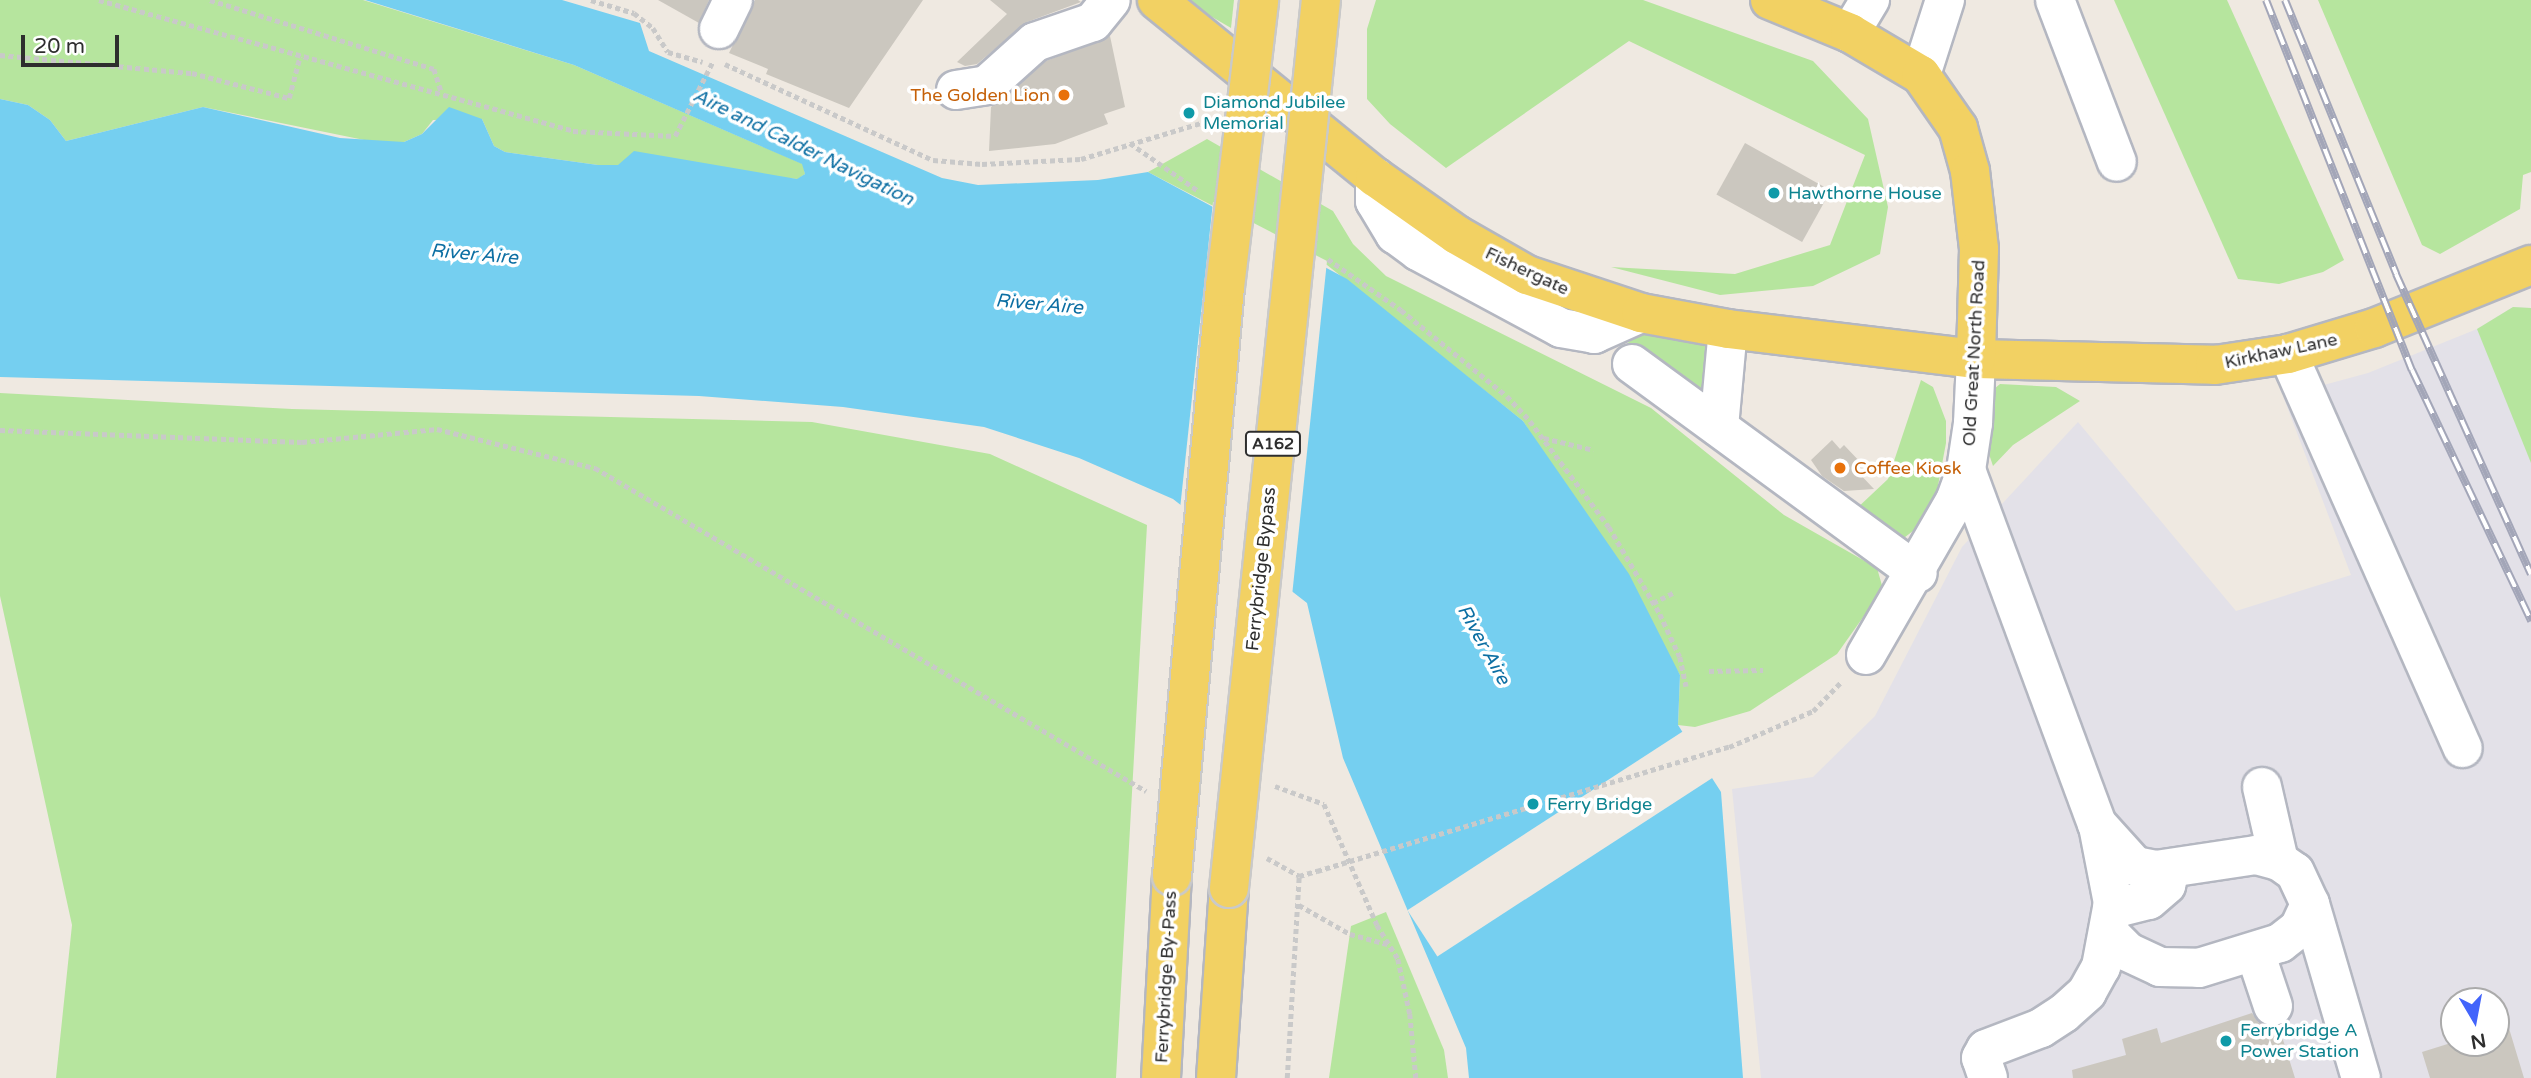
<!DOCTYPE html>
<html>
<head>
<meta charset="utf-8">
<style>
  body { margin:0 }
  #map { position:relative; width:2531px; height:1078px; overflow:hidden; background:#efe9e1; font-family:"Varela Round",sans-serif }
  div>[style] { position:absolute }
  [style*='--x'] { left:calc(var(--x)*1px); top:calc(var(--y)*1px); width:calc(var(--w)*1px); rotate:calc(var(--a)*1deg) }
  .industrial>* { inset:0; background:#e3e1e8 }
  .green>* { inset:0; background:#b6e59e }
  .water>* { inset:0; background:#75cff0 }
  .pier>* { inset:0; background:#efe9e1; transform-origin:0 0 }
  .building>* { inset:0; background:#cbc7bf; transform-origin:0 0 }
  .path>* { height:4.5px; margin-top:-2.25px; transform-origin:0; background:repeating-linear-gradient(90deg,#c9c9c9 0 5px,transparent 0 8.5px) }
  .roads { filter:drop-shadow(2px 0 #b4b7c1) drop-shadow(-2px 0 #b4b7c1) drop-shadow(0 2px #b4b7c1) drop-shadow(0 -2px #b4b7c1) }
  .minor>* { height:38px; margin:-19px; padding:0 19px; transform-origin:19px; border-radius:19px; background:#fff }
  .major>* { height:38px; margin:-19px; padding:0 19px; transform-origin:19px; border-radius:19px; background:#f2d163 }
  .rail>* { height:8px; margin-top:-4px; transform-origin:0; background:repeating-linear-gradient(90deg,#fff 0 16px,#a3a6b8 0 32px); box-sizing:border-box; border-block:2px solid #a3a6b8 }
  .path-bridge>* { height:4.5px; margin-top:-2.25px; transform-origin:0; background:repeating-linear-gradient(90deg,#c9c9c9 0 5px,transparent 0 8.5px) }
  .bridges { filter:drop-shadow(2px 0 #c9c9c9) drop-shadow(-2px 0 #c9c9c9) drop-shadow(0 2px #c9c9c9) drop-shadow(0 -2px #c9c9c9) }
  .major-bridge>* { height:38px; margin:-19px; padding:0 19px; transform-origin:19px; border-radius:19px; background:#f2d163 }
  .dots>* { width:19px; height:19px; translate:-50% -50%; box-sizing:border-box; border:4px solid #fff; border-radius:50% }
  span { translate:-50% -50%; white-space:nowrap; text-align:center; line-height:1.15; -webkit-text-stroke:7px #fff; paint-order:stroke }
  .shield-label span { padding:2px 5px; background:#fff; border:2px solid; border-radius:5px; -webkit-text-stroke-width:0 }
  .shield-label { font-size:16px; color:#2e2e2e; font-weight:700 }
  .food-label { font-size:18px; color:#c56008 }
  .right { translate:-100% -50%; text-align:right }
  .left { translate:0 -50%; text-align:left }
  .culture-label { font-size:18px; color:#0d838f }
  .street-label { font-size:18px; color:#2e2e2e }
  .water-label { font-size:19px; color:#0d6fa3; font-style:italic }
  .north { position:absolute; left:2440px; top:987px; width:70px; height:70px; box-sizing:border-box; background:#fff; border:2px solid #ababab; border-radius:50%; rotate:170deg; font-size:19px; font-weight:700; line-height:28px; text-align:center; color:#2e2e2e }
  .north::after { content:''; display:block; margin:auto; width:24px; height:32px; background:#4264fb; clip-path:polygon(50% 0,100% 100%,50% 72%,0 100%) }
  .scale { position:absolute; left:21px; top:35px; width:98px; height:32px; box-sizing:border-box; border:4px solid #2e2e2e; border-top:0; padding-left:9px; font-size:21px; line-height:24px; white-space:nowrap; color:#2e2e2e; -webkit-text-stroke:5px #fff; paint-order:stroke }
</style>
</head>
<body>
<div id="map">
  <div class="industrial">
    <i style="clip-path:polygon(evenodd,2513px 307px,2531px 308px,2531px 1078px,1761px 1078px,1732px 789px,1813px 777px,1875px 716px,1962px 547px,2078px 422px,2236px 611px,2351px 575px,2283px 396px,2368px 373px,2477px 329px,2513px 307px,2454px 1001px,2496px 1001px,2496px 1043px,2454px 1043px,2454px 1001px)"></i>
  </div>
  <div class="green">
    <i style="clip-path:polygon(0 0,363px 0,574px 65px,803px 164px,805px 174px,798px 179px,598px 165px,505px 152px,494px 146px,482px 119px,433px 120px,422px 134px,404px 142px,374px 142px,203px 107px,66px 141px,50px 120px,28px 105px,0 99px)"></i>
    <i style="clip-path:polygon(1183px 0,1234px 0,1231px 28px)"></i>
    <i style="clip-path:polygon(1376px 0,1643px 0,1813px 61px,1868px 119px,1888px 207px,1880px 254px,1813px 286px,1720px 295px,1611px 267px,1735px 274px,1830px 245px,1865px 155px,1629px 41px,1446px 168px,1390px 124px,1367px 99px,1367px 29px)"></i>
    <i style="clip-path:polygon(2114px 0,2227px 0,2344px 260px,2323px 272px,2279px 284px,2238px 279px)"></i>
    <i style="clip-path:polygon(2318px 0,2531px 0,2531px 172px,2523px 175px,2520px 209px,2440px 254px,2422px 245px)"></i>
    <i style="clip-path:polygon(1207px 139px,1333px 211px,1353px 244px,1386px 276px,1651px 408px,1784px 515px,1877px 568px,1883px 589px,1837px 654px,1750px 711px,1695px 727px,1678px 725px,1680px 675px,1523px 421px,1327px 265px,1148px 172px)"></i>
    <i style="clip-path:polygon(2513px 307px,2531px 308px,2531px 463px,2477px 329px)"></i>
    <i style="clip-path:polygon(1645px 325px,1702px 341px,1709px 354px,1707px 393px,1627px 344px)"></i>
    <i style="clip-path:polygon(1921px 380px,1933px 387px,1946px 421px,1946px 443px,1937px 491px,1918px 527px,1900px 541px,1854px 511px,1888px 479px)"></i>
    <i style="clip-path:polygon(2000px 384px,2056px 387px,2080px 401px,2013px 445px,1993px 466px,1986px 445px,1988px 394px)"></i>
    <i style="clip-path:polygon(0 393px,292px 409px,812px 422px,990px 454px,1147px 525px,1116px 1078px,56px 1078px,72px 925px,0 596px)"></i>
    <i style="clip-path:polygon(1386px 912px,1444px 1050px,1448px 1078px,1329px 1078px,1351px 926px)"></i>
  </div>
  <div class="water">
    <i style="clip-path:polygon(365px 0,562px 0,640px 23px,649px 51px,942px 178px,978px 185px,1098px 180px,1148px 172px,1347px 279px,1523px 421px,1629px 574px,1680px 675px,1678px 725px,1721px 792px,1743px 1078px,1469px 1078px,1466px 1048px,1343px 758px,1307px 603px,1173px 499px,1079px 458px,984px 427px,843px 407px,699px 396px,0 377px,0 99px,28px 105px,50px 120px,66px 141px,203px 107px,340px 138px,404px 142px,422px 134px,449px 107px,482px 119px,494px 146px,505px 152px,598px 165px,618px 165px,634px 151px,797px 179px,805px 174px,802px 164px,574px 65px)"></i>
  </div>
  <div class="pier">
    <i style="clip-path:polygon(1213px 202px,1327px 261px,1292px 596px,1180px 509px)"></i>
    <i style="left:1685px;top:730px;width:55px;height:331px;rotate:57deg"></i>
  </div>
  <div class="building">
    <i style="clip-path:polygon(658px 0,709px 0,699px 23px)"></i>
    <i style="clip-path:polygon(755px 0,923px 0,849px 108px,766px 74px,768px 69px,729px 53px)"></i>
    <i style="clip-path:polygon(990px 0,1078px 0,1081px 2px,1027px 22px,977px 64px,965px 66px,957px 62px,1007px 14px)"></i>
    <i style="clip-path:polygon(1110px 36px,1125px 107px,1104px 114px,1108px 124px,1055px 144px,989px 151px,991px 107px,1046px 61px)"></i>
    <i style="left:1745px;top:143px;width:98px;height:59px;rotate:29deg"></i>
    <i style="clip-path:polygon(1832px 440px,1840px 449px,1844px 445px,1863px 465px,1857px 471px,1874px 489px,1844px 491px,1822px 476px,1811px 460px)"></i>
    <i style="clip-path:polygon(2252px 1013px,2259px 1023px,2279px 1027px,2295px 1078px,2073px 1078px,2072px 1070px,2126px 1055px,2122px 1039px,2157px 1028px,2161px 1043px)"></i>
    <i style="clip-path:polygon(2508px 1025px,2524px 1078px,2430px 1078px,2422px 1052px,2454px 1042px,2496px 1043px,2496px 1029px)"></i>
  </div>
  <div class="path">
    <i style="--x:99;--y:0;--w:492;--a:15.4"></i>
    <i style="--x:573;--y:131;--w:102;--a:2.8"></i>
    <i style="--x:675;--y:136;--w:84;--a:-63.1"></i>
    <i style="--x:210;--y:0;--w:234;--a:17.1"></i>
    <i style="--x:434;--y:69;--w:23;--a:72"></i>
    <i style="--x:591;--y:0;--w:45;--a:16.8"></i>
    <i style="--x:634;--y:13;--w:24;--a:38"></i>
    <i style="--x:653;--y:28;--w:28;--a:58"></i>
    <i style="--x:668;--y:52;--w:36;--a:16"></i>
    <i style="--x:0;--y:55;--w:193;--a:5.4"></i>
    <i style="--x:192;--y:73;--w:100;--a:14.5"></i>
    <i style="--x:289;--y:98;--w:43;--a:-75.3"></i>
    <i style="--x:725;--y:64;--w:229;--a:24.8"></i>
    <i style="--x:933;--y:160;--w:49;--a:4.7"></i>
    <i style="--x:982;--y:164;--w:99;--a:-2.9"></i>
    <i style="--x:1081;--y:159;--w:136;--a:-16.7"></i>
    <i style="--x:1130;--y:143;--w:85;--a:35"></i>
    <i style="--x:1328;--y:259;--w:89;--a:34.9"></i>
    <i style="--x:1401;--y:310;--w:136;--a:39.1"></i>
    <i style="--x:1507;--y:396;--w:34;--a:47"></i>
    <i style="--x:1530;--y:421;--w:132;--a:53.3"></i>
    <i style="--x:1609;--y:527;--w:101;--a:59.6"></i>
    <i style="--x:1660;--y:614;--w:47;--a:65.1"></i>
    <i style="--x:1680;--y:657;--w:30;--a:78"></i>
    <i style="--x:0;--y:430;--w:302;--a:2.3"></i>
    <i style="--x:302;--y:442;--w:136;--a:-5.5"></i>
    <i style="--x:437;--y:429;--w:163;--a:13.9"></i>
    <i style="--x:595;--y:468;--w:639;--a:30.38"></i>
    <i style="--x:1544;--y:438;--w:51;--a:13.5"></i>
    <i style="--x:1653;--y:603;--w:25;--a:-27"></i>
    <i style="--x:1709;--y:671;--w:54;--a:-1.1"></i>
    <i style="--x:1729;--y:747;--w:91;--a:-23.2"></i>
    <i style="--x:1813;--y:711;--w:42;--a:-46"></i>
    <i style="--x:1275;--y:786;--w:52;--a:20.2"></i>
    <i style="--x:1324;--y:804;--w:132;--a:66.3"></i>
    <i style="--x:1377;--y:925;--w:40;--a:58"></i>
    <i style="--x:1398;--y:959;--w:56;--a:77.7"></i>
    <i style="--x:1410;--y:1014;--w:64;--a:84.6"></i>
    <i style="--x:1267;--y:858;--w:37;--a:29"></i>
    <i style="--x:1299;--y:876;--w:19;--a:-16"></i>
    <i style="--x:1299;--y:905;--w:59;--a:29.6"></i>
    <i style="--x:1350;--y:934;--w:39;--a:15"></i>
    <i style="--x:1287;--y:1078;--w:202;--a:-86.6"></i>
  </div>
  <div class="roads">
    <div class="minor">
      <i style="--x:2055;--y:0;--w:173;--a:69.1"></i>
      <i style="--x:719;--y:29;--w:32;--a:-64"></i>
      <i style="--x:1850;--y:33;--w:39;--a:-59"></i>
      <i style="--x:1921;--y:75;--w:79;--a:-72.3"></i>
      <i style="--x:956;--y:90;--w:31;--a:-9"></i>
      <i style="--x:987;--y:85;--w:64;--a:-41.9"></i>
      <i style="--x:1035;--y:42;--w:61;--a:-19"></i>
      <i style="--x:1093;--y:22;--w:28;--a:-51"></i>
      <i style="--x:1375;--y:177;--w:24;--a:90"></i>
      <i style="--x:1375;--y:201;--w:39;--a:59"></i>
      <i style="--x:1395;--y:234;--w:29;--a:36"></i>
      <i style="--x:1418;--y:251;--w:162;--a:28.3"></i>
      <i style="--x:1561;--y:328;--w:34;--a:10"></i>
      <i style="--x:1594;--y:334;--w:51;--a:-24.1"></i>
      <i style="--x:2288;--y:354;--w:431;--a:66.1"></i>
      <i style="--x:1632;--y:364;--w:354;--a:36.2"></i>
      <i style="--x:1719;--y:427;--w:98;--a:-84.8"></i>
      <i style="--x:1966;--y:470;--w:377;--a:69.7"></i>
      <i style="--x:2097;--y:824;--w:57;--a:47.9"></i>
      <i style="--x:2135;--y:866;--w:21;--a:11"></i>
      <i style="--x:2156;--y:870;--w:101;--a:-8.5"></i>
      <i style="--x:2256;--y:855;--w:24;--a:15"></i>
      <i style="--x:2279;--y:861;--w:19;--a:35"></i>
      <i style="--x:2295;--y:872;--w:35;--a:65"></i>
      <i style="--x:2310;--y:904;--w:181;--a:73.7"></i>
      <i style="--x:1866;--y:655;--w:178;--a:-60"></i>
      <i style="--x:1955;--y:501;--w:33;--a:-70"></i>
      <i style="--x:1966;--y:470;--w:48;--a:-81.5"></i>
      <i style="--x:1973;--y:423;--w:64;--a:-87.3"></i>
      <i style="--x:2262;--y:787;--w:76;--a:77.1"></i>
      <i style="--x:2112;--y:909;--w:38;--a:-14"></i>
      <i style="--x:2149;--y:900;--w:23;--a:-41"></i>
      <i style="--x:2166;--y:885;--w:16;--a:-76"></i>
      <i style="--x:2110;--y:934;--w:25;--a:45"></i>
      <i style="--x:2128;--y:952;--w:35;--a:25"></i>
      <i style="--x:2160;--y:967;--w:39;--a:1"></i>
      <i style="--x:2199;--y:968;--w:85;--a:-17.2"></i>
      <i style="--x:2280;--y:943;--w:24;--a:-38"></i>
      <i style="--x:2299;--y:928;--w:26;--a:-65"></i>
      <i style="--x:2255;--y:952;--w:57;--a:71.6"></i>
      <i style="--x:1988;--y:1078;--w:21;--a:-109"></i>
      <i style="--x:1981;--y:1058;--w:10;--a:-61"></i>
      <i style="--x:1986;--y:1049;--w:59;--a:-20.9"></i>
      <i style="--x:2041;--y:1028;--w:27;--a:-33"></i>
      <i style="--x:2064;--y:1013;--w:31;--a:-42"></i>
      <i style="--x:2087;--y:992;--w:29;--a:-61"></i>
      <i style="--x:2101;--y:967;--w:65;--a:-79.4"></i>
      <i style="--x:2113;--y:903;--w:78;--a:-101"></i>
    </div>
    <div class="major">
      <i style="--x:1157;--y:0;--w:281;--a:39.1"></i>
      <i style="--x:1375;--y:177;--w:100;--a:35.3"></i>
      <i style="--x:1457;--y:235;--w:81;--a:29.7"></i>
      <i style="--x:1527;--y:275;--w:120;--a:18.4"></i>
      <i style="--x:1641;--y:313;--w:88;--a:10.4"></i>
      <i style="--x:1728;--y:329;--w:250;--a:6.9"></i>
      <i style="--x:1976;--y:359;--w:239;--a:1.4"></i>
      <i style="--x:2215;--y:365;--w:74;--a:-8.6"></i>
      <i style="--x:2288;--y:354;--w:90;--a:-16.8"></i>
      <i style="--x:2374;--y:328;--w:169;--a:-21.9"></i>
      <i style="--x:1770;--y:0;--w:87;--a:22.4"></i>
      <i style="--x:1850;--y:33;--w:82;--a:30.6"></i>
      <i style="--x:1921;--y:75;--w:65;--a:55.1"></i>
      <i style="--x:1958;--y:128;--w:45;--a:74.4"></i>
      <i style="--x:1970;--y:171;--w:79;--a:83.4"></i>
      <i style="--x:1979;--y:249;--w:110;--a:91.6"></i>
      <i style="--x:1161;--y:1078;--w:202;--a:-86.9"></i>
      <i style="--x:1216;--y:1078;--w:190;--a:-86.1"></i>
    </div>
  </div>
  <div class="rail">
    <i style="--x:2266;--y:0;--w:398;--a:68.5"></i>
    <i style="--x:2412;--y:370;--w:278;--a:64.6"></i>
    <i style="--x:2285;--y:0;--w:296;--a:67.9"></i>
    <i style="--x:2396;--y:274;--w:329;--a:65.8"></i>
  </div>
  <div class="path-bridge">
    <i style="--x:1317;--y:871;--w:430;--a:-16.8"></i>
  </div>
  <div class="bridges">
    <div class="major-bridge">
      <i style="--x:1172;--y:876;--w:591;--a:-84.86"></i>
      <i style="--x:1225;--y:287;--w:289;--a:-83.2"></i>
      <i style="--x:1229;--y:888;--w:893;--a:-84.09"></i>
    </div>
  </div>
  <div class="dots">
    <i style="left:1064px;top:95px;background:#e8710a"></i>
    <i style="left:1189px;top:113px;background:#0f9aa8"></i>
    <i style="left:1774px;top:193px;background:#0f9aa8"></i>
    <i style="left:1840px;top:468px;background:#e8710a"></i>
    <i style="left:1533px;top:804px;background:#0f9aa8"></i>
    <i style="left:2226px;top:1041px;background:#0f9aa8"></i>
  </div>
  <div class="shield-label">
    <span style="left:1273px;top:444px">A162</span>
  </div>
  <div class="food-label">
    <span class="right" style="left:1050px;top:95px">The Golden Lion</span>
    <span class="left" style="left:1854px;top:468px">Coffee Kiosk</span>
  </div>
  <div class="culture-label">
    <span class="left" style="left:1203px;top:113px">Diamond Jubilee<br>Memorial</span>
    <span class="left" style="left:1788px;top:193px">Hawthorne House</span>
    <span class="left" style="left:1547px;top:804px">Ferry Bridge</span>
    <span class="left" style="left:2240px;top:1041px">Ferrybridge A<br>Power Station</span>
  </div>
  <div class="street-label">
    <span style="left:1527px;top:271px;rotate:25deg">Fishergate</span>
    <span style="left:2281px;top:351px;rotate:-12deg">Kirkhaw Lane</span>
    <span style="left:1974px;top:353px;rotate:-87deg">Old Great North Road</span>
    <span style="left:1261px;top:569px;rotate:-84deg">Ferrybridge Bypass</span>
    <span style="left:1166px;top:977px;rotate:-87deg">Ferrybridge By-Pass</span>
  </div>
  <div class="water-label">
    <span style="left:803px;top:148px;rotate:26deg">Aire and Calder Navigation</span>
    <span style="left:474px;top:255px;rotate:5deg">River Aire</span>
    <span style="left:1039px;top:305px;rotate:5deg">River Aire</span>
    <span style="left:1483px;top:645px;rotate:61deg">River Aire</span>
  </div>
  <div class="north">N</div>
  <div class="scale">20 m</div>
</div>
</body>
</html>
